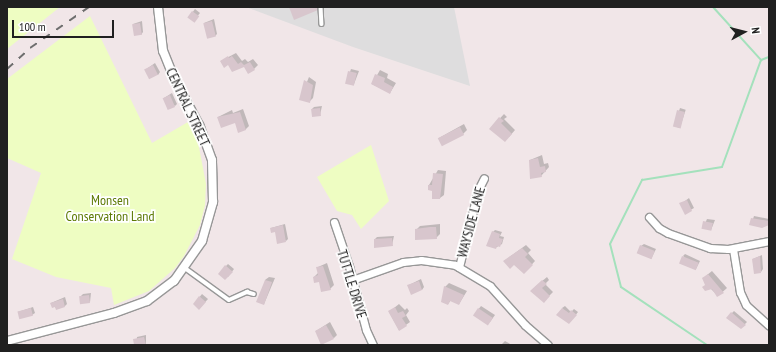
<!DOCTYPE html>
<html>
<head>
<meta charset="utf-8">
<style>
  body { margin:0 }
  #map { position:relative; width:776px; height:352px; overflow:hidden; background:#f1e6e8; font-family:"PT Sans Narrow",sans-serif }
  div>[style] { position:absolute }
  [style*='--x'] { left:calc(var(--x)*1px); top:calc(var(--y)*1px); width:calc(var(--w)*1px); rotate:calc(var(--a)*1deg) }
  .residential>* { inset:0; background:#deddde }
  .park>* { inset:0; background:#eefdc2 }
  .shadow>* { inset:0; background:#0003; transform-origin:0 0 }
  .stream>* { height:2px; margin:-1px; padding:0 1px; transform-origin:1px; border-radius:1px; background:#a4e1bc }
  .building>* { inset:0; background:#d8c6cd; transform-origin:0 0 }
  .roads { filter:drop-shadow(1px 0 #979797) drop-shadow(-1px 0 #979797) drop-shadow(0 1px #979797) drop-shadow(0 -1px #979797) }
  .service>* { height:3.5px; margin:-1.75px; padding:0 1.75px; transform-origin:1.75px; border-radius:1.75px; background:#fff }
  .minor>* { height:7px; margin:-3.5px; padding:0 3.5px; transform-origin:3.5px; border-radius:3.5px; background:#fff }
  .tertiary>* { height:8px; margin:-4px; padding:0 4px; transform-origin:4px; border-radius:4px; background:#fff }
  .rail>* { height:2px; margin-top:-1px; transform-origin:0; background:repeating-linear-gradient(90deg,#6e6e6e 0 8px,transparent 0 16px) }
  span { translate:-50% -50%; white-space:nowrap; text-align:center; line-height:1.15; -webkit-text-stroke:3.5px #fff; paint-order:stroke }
  .street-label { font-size:14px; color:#202020 }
  .park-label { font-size:14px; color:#5e7b06 }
  .frame { position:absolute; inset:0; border:8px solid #202020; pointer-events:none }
  .north { position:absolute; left:724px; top:12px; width:40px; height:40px; -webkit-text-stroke:3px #fff; paint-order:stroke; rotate:83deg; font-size:11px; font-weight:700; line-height:16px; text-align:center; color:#202020 }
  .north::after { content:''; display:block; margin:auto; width:14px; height:18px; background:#202020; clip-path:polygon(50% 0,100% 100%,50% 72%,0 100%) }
  .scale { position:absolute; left:12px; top:20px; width:102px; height:18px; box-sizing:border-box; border:2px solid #202020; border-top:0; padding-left:5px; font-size:12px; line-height:14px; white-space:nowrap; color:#202020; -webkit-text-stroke:3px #fff; paint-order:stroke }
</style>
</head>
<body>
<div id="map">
  <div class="residential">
    <i style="clip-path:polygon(246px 7px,454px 7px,470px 86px,353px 47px)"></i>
  </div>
  <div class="park">
    <i style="clip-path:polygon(7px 7px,60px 7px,7px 49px)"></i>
    <i style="clip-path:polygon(90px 16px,152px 143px,188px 122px,198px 142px,206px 184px,205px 205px,200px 225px,184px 256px,175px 268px,149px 291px,114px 305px,111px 288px,56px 277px,12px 259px,41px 173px,7px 158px,7px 79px)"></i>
    <i style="clip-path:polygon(371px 145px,389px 201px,361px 229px,352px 215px,337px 211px,317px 177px)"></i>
  </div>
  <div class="shadow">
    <i style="clip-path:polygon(195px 9px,200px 13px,196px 18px,189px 17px)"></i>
    <i style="clip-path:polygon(214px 19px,217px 34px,215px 36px,204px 23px)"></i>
    <i style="clip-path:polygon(142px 21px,143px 32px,141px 35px,133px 24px)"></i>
    <i style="clip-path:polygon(236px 53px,242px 61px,245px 59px,248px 62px,253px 59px,258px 65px,254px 69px,221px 61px)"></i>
    <i style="clip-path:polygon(155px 63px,160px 72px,158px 75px,145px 70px)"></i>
    <i style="clip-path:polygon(351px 69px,359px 71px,354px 84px,346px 83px)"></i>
    <i style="clip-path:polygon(380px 70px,388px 74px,387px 78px,396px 83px,390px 93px,372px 84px)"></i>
    <i style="clip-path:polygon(309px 77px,316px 82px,313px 98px,309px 102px,300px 99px)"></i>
    <i style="clip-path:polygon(172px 93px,177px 104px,175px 106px,164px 98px)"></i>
    <i style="clip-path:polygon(322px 106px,320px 115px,312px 109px,314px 107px)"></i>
    <i style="left:680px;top:108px;width:6px;height:19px;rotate:18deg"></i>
    <i style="clip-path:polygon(243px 109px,249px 126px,245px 130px,235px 122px,218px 117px,232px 110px,233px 113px)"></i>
    <i style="clip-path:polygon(504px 114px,507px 117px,504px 119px,515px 130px,509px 137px,490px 129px)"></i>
    <i style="clip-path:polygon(464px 124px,467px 130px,463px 134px,439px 138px)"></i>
    <i style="clip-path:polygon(542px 155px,544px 164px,548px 163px,549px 167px,541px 176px,530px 160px)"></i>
    <i style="clip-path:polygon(438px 170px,446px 171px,444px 195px,440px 198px,429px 185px)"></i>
    <i style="clip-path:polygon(689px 198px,694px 208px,685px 213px,681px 204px)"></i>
    <i style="clip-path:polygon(754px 216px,769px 219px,769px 225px,751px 225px)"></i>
    <i style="clip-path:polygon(707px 219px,715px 220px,711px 230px,703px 228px)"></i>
    <i style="clip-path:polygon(285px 224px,288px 239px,286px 241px,271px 228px)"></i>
    <i style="clip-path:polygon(440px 224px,440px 234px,436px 238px,416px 230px,420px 226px)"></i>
    <i style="clip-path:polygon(495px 230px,502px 232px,500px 236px,504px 237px,502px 244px,495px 248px,493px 232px)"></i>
    <i style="clip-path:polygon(394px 236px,392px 245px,375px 239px,377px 237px)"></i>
    <i style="clip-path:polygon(644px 244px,656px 249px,651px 259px,641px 246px)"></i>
    <i style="clip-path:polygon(526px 245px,531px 250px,528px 253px,535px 261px,524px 273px,514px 264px,504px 261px)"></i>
    <i style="clip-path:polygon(685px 254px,700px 261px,696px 269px,683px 256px)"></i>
    <i style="clip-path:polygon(762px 255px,763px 269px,761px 272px,753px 259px)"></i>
    <i style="clip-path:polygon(327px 263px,334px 285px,330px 289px,314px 277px,318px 273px,318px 267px)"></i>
    <i style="clip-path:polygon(228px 264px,234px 269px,228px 277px,226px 266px)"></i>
    <i style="clip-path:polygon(712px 271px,727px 288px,718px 296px,706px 284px,707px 275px)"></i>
    <i style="clip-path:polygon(269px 277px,275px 278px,264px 304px,265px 280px)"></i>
    <i style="clip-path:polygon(547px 277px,549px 280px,545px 284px,553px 292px,544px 301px,535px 287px)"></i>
    <i style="clip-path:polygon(421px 279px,424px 287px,422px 290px,409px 285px)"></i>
    <i style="clip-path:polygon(449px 283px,467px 291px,459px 304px,451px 300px,448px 304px,445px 287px)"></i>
    <i style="clip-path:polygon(91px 293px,90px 302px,80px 297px,83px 294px)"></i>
    <i style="clip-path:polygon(202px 294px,208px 299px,199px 309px,194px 304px)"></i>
    <i style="clip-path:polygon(65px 297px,67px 304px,65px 306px,57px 309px,51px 303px)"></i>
    <i style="clip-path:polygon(399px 304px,405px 310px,407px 308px,409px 311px,406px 315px,410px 322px,399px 330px,389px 312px)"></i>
    <i style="clip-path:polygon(481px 306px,495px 315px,490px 322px,474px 315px)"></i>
    <i style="clip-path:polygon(565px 306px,571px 312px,574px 309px,578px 312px,571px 321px,562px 308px)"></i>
    <i style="clip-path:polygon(33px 307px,35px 313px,32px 315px,18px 312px)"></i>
    <i style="clip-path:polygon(734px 311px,747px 322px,741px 328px,727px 318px)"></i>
    <i style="clip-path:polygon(330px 322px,337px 335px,334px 338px,316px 331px)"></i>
    <i style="clip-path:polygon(146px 335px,146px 345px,136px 345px,137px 337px)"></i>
    <i style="clip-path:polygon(505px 341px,512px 345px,501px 345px)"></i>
  </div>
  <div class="stream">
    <i style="--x:713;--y:7;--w:72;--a:47.8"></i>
    <i style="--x:761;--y:60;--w:9;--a:-21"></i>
    <i style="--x:707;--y:345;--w:104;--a:-146"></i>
    <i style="--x:621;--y:287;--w:44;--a:-104.3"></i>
    <i style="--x:610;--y:244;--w:72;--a:-63.4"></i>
    <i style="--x:642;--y:180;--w:81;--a:-9.2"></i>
    <i style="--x:722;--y:167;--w:114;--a:-70"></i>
  </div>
  <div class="building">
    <i style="clip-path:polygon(289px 7px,318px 7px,318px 10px,294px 20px)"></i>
    <i style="left:192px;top:11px;width:9px;height:8px;rotate:36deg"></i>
    <i style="left:212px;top:21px;width:16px;height:9px;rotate:76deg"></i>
    <i style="left:140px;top:23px;width:12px;height:8px;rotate:81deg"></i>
    <i style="clip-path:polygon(228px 56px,229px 58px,232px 56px,238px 64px,241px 62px,244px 65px,250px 62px,255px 70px,248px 74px,244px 67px,232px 72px,228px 65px,224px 68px,220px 61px)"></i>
    <i style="left:153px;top:65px;width:11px;height:10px;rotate:63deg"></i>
    <i style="left:348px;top:71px;width:9px;height:13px;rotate:13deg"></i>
    <i style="clip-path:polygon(375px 74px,385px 78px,384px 82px,393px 87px,390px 94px,371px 84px)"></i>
    <i style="clip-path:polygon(304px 80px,313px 85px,310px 103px,299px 100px)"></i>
    <i style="left:170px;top:95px;width:13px;height:8px;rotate:67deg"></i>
    <i style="left:320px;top:108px;width:8px;height:9px;rotate:83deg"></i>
    <i style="left:677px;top:110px;width:8px;height:17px;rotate:14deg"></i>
    <i style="clip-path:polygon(240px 112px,246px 130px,238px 133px,235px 123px,221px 128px,217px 117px)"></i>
    <i style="clip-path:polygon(499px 117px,504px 121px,501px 123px,512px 134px,505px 142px,489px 129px)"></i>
    <i style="left:460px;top:127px;width:9px;height:25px;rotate:63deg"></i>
    <i style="clip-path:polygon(538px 158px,540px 167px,545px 166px,546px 172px,541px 173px,542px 177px,530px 179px,529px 160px)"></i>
    <i style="clip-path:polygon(433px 173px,443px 174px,440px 199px,432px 199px,432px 191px,428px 190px,428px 185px,432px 185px)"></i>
    <i style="clip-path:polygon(687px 200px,692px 211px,685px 215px,679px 203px)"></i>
    <i style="clip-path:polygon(751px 218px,769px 221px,769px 225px,762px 228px,749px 225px)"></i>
    <i style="left:703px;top:221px;width:10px;height:8px;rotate:11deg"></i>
    <i style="clip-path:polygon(283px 225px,286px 242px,277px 244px,275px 232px,271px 233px,270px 228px)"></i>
    <i style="clip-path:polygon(430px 227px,436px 227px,437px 239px,415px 240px,415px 229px)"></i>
    <i style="clip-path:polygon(492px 231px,500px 234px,499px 238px,503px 239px,500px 247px,497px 246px,496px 249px,486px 246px)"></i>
    <i style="clip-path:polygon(392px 238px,393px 246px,374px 248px,374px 239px)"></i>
    <i style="left:640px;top:245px;width:16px;height:9px;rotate:22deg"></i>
    <i style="clip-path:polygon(522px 248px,528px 254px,525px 257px,533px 265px,524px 274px,514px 265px,510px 269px,503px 261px)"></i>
    <i style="left:682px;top:256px;width:18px;height:8px;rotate:22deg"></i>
    <i style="clip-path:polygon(760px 256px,761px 273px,754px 274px,752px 259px)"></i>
    <i style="clip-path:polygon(225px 265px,233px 272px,225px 280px,218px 274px)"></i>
    <i style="clip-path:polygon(323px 266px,331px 290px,321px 292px,319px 282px,314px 283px,313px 277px,318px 275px,316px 267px)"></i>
    <i style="clip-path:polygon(708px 274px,724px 293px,717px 297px,712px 289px,705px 291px,702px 287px,705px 285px,702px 278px)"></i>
    <i style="clip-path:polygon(265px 280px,272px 282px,264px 305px,256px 302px)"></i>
    <i style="clip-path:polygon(542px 280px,547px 284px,542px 288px,550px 296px,544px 303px,530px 291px)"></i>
    <i style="clip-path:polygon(419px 281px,422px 290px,411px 295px,407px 285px)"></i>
    <i style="clip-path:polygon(444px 286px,464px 295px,459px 305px,450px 301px,448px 305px,441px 302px)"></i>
    <i style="left:89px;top:295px;width:8px;height:10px;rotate:83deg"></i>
    <i style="clip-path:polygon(199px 296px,206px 302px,199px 310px,193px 304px)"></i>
    <i style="clip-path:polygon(63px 299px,65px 307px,56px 310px,55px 307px,52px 308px,50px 303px)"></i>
    <i style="clip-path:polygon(395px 307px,398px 313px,403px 311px,406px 316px,402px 318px,407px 326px,399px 331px,388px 311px)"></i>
    <i style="left:31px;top:308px;width:8px;height:14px;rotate:76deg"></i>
    <i style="left:478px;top:308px;width:18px;height:9px;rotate:34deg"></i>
    <i style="clip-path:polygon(562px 308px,569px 313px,571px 310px,577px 315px,569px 324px,556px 315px)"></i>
    <i style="clip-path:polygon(731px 312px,746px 325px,741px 329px,726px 318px)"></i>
    <i style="clip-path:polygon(326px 325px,334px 339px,321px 345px,315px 331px)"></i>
    <i style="clip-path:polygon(144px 337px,146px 345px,134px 345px,133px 339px)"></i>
  </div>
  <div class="roads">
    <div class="service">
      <i style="--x:321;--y:7;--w:17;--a:87"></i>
      <i style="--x:185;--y:268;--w:54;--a:36"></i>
      <i style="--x:229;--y:300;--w:20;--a:-24"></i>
      <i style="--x:247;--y:292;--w:7;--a:16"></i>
    </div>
    <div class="minor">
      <i style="--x:649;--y:217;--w:15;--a:48"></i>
      <i style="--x:659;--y:228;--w:10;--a:29"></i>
      <i style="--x:668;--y:233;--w:45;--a:19.7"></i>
      <i style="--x:710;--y:248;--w:18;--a:3"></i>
      <i style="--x:728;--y:249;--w:42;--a:-11"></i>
      <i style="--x:334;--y:222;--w:46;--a:71.2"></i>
      <i style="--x:349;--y:266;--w:66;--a:75.1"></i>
      <i style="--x:366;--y:330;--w:17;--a:65"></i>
      <i style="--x:733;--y:249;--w:44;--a:80.8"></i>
      <i style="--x:740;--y:292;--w:14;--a:65"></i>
      <i style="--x:746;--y:305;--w:31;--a:42"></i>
      <i style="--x:459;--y:267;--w:79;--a:-76.1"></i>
      <i style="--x:478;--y:190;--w:13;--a:-63"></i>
      <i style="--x:352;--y:280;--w:54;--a:-19.4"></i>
      <i style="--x:403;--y:262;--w:18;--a:-6"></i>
      <i style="--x:421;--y:260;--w:34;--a:8"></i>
      <i style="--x:455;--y:265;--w:41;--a:31"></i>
      <i style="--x:490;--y:286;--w:52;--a:48.1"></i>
      <i style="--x:525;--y:325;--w:30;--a:41"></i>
    </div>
    <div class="tertiary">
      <i style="--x:7;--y:341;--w:111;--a:-14.7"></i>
      <i style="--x:114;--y:313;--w:35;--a:-20"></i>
      <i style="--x:147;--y:301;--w:34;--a:-37"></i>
      <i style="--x:174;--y:281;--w:49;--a:-55"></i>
      <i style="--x:202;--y:241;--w:41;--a:-74.2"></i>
      <i style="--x:213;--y:202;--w:42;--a:-91.4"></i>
      <i style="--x:212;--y:160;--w:37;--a:-110"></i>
      <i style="--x:199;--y:125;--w:53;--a:-118"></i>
      <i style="--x:174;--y:78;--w:29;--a:-112"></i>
      <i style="--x:163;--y:51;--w:44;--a:-96.5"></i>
    </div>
  </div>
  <div class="rail">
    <i style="--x:7;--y:69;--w:31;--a:-42"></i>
    <i style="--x:30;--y:48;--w:72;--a:-34.8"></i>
  </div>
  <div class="street-label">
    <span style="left:188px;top:107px;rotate:65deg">CENTRAL STREET</span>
    <span style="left:471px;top:222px;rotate:-75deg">WAYSIDE LANE</span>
    <span style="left:352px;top:284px;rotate:73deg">TUTTLE DRIVE</span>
  </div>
  <div class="park-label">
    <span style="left:110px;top:208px">Monsen<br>Conservation Land</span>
  </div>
  <div class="frame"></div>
  <div class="north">N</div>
  <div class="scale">100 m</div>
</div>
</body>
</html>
